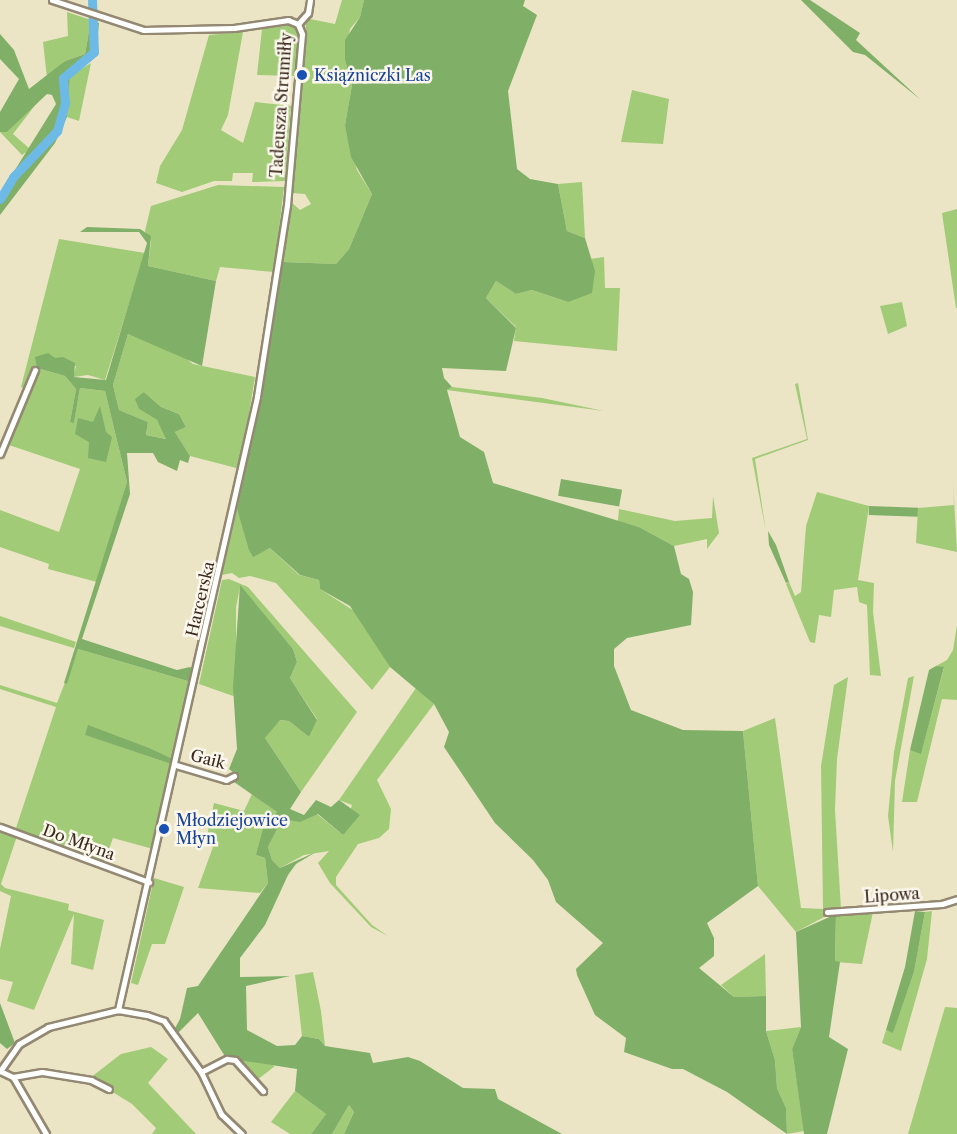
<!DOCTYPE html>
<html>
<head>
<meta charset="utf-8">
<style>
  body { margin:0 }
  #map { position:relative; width:957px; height:1134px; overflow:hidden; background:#ebe5c6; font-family:"Libre Caslon Text",serif }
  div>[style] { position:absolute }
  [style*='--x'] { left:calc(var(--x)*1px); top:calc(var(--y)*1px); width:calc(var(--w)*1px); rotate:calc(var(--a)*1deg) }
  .green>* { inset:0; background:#a1cb77 }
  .forest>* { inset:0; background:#80af68; transform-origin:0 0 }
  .river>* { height:9px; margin:-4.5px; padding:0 4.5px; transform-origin:4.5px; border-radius:4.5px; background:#6ebae7 }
  .roads { filter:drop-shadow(2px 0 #938872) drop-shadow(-2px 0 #938872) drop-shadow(0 2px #938872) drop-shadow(0 -2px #938872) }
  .minor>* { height:5px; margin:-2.5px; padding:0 2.5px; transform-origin:2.5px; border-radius:2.5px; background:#fff }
  .dots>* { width:16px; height:16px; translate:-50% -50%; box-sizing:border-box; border:3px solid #fbf7ec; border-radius:50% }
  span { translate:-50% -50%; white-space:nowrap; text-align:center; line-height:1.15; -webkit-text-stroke:5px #fbf7ec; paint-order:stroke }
  .transit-label { font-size:16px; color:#164399 }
  .left { translate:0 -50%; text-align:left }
  .street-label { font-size:16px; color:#3b2a1e }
</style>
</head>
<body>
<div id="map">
  <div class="green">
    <i style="clip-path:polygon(342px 0,364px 0,360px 17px,350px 29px,345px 60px,352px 85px,345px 125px,357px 170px,372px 194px,349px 249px,336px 264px,283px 262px,290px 201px,300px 210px,311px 204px,305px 194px,291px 193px,306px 24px,310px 19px,335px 24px)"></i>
    <i style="clip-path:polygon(67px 12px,91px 20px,85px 54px,65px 61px,47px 78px,43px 42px,68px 36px)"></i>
    <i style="clip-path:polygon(291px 25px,297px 27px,298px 35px,295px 76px,257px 75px,262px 29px)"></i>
    <i style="clip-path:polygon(243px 32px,228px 115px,221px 130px,243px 143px,255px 102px,291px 106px,285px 181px,252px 182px,253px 173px,233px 173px,232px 181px,214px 181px,182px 192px,156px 183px,160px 166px,182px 130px,209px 35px)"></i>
    <i style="clip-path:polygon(91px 63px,79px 121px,67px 117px,70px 76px)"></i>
    <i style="clip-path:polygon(632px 90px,669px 99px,663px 144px,621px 142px)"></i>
    <i style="clip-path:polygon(39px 100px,13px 134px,30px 149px,22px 155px,0 132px,7px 132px)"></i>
    <i style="clip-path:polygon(582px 182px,585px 238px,567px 231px,558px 184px)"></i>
    <i style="clip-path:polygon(218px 185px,284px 187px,274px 272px,220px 267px,216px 281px,148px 266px,151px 241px,145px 231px,151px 206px)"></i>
    <i style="clip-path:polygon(957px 209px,957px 308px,956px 308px,942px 213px)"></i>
    <i style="clip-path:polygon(59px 239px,145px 253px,105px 380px,88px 375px,73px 377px,76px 366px,37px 368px,65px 376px,76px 389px,70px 422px,74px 422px,80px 388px,105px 391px,127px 482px,97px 582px,48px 569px,49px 564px,0 547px,0 510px,59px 532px,80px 469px,6px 444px,37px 368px,25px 388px,21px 387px)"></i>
    <i style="clip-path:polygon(604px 257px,605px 288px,620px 288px,617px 351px,514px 341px,516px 327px,486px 298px,496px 281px,516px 294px,532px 290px,568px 302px,592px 266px,590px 259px)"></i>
    <i style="clip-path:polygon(902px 302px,907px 326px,888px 334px,880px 306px)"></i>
    <i style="clip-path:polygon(128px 334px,182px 355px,193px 364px,255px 377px,240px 469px,190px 456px,175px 432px,186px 427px,179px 414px,161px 407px,144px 392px,139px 409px,157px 420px,167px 439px,146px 435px,148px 422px,119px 410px,113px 385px)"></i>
    <i style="clip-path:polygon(798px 383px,808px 440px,755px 459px,766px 532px,752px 458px,807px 439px,795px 384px)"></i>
    <i style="clip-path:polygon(452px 387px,542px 398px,604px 411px,447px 390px)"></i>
    <i style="clip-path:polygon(953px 481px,957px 552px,916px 543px,918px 508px,954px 505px)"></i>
    <i style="clip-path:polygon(817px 492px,869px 506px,858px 580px,874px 583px,873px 612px,881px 676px,870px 675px,867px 605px,859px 602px,857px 587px,834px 590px,831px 617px,819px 615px,815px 643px,810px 642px,786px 584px,789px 582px,795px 596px,801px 592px,806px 526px)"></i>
    <i style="clip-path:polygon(713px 496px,719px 533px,707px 549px,707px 539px,674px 546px,639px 527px,618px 521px,619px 509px,675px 521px,712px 518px)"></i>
    <i style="clip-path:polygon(237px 509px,253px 556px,270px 548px,299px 575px,319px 580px,320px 589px,359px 614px,390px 667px,372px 690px,276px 583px,250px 576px,239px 578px,232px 573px,222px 575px)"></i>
    <i style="clip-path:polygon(229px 579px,248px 587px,357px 712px,301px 792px,265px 738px,279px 720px,289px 721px,309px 737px,317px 719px,290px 678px,297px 662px,293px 649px,240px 587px,236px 607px,236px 697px,199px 684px,222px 580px)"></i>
    <i style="clip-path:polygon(0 616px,76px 642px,74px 648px,0 626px)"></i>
    <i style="clip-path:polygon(957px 625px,957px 700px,942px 699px,917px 802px,902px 802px,910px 750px,921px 753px,944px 668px,936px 666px,947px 660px,953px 650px)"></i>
    <i style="clip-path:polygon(78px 649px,191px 682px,173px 759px,88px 726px,86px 735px,171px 764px,153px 849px,113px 838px,104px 863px,0 825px,0 822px,16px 828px,56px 707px,0 689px,0 685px,57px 703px)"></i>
    <i style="clip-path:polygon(914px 676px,895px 781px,893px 852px,888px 816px,894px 752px,908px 678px)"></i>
    <i style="clip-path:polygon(848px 677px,837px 759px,835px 810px,841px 909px,824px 909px,826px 916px,796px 932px,758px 886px,743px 731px,775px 718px,801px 908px,823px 909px,821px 766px,834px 685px)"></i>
    <i style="clip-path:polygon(416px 688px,434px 704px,377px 780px,391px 809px,389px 829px,379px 838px,358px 844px,336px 877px,336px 885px,372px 925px,388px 936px,371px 927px,330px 883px,318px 863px,329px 851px,304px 855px,280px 868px,272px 860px,268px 847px,282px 818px,300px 821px,317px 814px,343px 835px,352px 805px,339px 800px)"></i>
    <i style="clip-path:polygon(252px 794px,277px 812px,256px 855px,265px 858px,268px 883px,260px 893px,198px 888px,213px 847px,205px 845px,214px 803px,244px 811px)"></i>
    <i style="clip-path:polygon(0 830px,17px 836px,1px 884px,5px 888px,69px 904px,68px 910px,104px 920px,93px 970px,71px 964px,74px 914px,34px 1010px,7px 1001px,13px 982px,0 979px,0 949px,11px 896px,0 891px)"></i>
    <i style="clip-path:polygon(154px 878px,184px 887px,165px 944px,152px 944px,138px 985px,131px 983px)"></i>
    <i style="clip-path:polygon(932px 911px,927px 959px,901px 1051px,882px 1043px,886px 1030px,893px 1032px,914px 972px,925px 912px)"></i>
    <i style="clip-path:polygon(873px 912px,862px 964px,835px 962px,836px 914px)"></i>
    <i style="clip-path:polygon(765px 954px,766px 996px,734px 997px,721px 985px)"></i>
    <i style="clip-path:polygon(313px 972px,321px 1011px,325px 1046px,319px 1039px,302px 1036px,295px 975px)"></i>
    <i style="clip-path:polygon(945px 1007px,957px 1008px,957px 1134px,908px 1134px)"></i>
    <i style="clip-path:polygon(801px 1027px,792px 1049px,804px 1131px,787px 1134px,786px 1108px,777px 1088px,775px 1060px,766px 1031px)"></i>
    <i style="clip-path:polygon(151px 1047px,168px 1059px,148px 1083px,196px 1134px,152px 1134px,156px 1128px,132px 1104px,90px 1078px,121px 1054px)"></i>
    <i style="clip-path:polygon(233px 1057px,268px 1064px,275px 1066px,257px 1080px)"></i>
    <i style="clip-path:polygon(295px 1091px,326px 1114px,311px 1134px,290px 1134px,271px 1122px)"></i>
    <i style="clip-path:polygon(349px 1105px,354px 1112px,344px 1134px,332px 1134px)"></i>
  </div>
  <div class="forest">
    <i style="clip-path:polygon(364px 0,525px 0,523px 6px,537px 15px,508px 91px,517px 169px,530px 179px,558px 184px,567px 231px,585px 238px,595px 271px,592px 293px,568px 302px,532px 290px,516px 294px,496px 281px,486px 298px,516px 328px,506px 371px,442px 368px,444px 378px,452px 387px,447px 390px,460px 437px,484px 452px,493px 483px,639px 527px,674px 546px,681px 574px,689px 579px,693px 592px,691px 625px,627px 638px,614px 649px,614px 666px,631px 710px,683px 730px,743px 731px,758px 886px,707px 923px,714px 938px,714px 956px,699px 968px,734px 997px,766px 996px,766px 1031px,775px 1060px,777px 1088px,786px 1108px,787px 1134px,727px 1092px,683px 1069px,672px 1069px,624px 1052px,626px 1038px,595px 1015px,577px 975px,576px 969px,603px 943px,556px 902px,548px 880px,533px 860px,495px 823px,444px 747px,449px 732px,434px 704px,390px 667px,350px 606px,320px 589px,319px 580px,300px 575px,270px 548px,253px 557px,249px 550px,237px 509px,259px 410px,283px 262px,336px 264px,349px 249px,372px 194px,351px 157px,345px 125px,352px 85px,345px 60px,345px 40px,360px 17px)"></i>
    <i style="clip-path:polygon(801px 0,810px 0,860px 33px,856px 40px,921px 100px,865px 55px,853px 52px)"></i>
    <i style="clip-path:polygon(91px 20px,99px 23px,96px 56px,70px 77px,67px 117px,55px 143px,0 215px,0 194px,56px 104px,52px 95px,47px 94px,7px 132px,0 132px,0 112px,19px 79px,0 59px,0 34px,14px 50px,29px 89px,65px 61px,85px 54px)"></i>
    <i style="clip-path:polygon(87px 227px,140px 229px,151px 236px,148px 266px,216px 281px,202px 366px,128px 334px,113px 385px,119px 410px,148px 422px,146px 435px,166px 439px,157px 420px,139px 409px,135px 399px,144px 392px,161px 407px,179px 414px,186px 427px,175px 432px,190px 456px,188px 463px,180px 460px,177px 471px,158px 462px,153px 453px,127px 453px,130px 494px,82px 639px,177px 670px,190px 667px,193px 669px,191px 682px,78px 649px,67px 684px,64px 683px,127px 482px,105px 391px,80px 388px,74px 423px,70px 422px,76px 389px,65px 376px,37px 368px,35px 357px,48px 353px,55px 358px,63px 357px,75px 363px,74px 377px,106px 380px,147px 243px,139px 232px,80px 232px)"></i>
    <i style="clip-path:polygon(100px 406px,106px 432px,112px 437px,106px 462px,88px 458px,89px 442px,75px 434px,78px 418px,93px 422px)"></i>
    <i style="left:561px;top:479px;width:62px;height:17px;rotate:10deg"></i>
    <i style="left:869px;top:506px;width:49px;height:9px;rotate:2deg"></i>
    <i style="clip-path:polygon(768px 531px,776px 545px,789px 582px,786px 583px,769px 545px)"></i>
    <i style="clip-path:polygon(240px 585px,293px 649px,297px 662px,290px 678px,317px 720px,309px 737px,289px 721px,280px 720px,265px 738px,301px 792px,290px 809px,304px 815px,316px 800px,331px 807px,339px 800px,360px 815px,343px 835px,318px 814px,300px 822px,282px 819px,268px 847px,272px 860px,280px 868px,316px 852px,296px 864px,288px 875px,265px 925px,240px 958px,240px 977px,290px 976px,246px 986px,247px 1030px,277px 1046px,295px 1045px,302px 1036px,319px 1039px,325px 1046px,370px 1053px,373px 1063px,408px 1057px,420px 1061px,463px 1088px,495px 1089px,498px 1099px,562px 1134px,344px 1134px,354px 1112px,349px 1105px,332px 1134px,311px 1134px,326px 1114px,295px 1091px,297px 1069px,226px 1058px,198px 1013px,177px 1034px,174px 1030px,180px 1019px,187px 988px,198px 986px,268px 883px,265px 858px,256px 855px,264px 825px,277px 812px,234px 782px,238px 776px,229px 769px,237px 749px,233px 687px)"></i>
    <i style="clip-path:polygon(936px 666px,944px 667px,921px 754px,910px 750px,929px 670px)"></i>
    <i style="clip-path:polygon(88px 725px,149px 748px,173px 759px,171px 764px,85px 735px)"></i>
    <i style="clip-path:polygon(915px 911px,925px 912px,914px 972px,893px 1033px,886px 1030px,905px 967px)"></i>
    <i style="clip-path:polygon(836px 914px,835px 961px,840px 962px,829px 1037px,848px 1049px,827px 1134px,804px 1134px,792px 1049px,801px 1027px,796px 932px)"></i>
    <i style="clip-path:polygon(0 1003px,15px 1043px,7px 1049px,0 1043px)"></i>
  </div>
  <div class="river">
    <i style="--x:0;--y:199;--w:26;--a:-59"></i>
    <i style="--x:13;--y:177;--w:64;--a:-46.3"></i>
    <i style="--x:57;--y:131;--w:29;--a:-74"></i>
    <i style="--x:65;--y:103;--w:25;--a:-95"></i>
    <i style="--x:63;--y:78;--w:40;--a:-40"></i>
    <i style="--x:94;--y:52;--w:52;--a:-92.2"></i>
  </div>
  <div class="roads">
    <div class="minor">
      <i style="--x:52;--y:0;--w:96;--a:18.2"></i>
      <i style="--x:143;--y:30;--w:91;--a:-1.3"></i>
      <i style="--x:234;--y:28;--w:55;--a:-8.4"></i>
      <i style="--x:288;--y:20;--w:11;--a:22"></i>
      <i style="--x:298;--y:24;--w:11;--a:68"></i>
      <i style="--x:302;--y:34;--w:172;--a:95"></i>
      <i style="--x:287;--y:205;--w:194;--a:98.9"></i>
      <i style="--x:257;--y:397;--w:629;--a:102.78"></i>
      <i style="--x:298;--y:24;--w:15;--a:-48"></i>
      <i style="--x:308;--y:13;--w:13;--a:-81"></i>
      <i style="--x:0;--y:454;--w:91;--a:-67.4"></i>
      <i style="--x:176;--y:765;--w:52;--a:16.7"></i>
      <i style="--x:226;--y:780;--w:9;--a:-27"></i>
      <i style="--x:0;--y:827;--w:159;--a:20.3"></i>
      <i style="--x:827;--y:912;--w:115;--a:-4"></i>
      <i style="--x:942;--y:904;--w:16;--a:-18"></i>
      <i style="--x:0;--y:1071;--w:33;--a:-55"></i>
      <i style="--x:19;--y:1044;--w:34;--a:-30"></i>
      <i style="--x:48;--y:1027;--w:72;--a:-13.7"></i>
      <i style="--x:118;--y:1010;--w:29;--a:10"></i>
      <i style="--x:147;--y:1015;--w:18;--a:19"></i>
      <i style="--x:164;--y:1021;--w:63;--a:54"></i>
      <i style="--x:201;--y:1072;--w:47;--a:64.5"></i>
      <i style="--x:221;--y:1114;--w:29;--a:44"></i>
      <i style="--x:0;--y:1071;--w:14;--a:25"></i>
      <i style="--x:13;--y:1077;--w:66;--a:59.9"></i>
      <i style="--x:201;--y:1072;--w:29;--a:-27"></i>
      <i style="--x:227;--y:1059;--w:8;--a:7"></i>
      <i style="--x:235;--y:1060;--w:42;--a:47.9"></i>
      <i style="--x:13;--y:1077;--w:29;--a:-10"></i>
      <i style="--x:42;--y:1072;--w:50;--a:9.3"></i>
      <i style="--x:91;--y:1080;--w:20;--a:27"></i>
    </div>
  </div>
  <div class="dots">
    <i style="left:302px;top:75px;background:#1a4fb4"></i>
    <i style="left:164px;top:829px;background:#1a4fb4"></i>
  </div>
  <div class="transit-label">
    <span class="left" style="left:314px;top:75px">Książniczki Las</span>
    <span class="left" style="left:176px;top:829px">Młodziejowice<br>Młyn</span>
  </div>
  <div class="street-label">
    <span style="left:281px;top:105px;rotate:-86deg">Tadeusza Strumiłły</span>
    <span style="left:200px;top:599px;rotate:-77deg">Harcerska</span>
    <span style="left:208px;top:759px;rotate:14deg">Gaik</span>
    <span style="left:79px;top:842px;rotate:20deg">Do Młyna</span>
    <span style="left:892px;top:895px;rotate:-4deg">Lipowa</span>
  </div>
</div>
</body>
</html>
